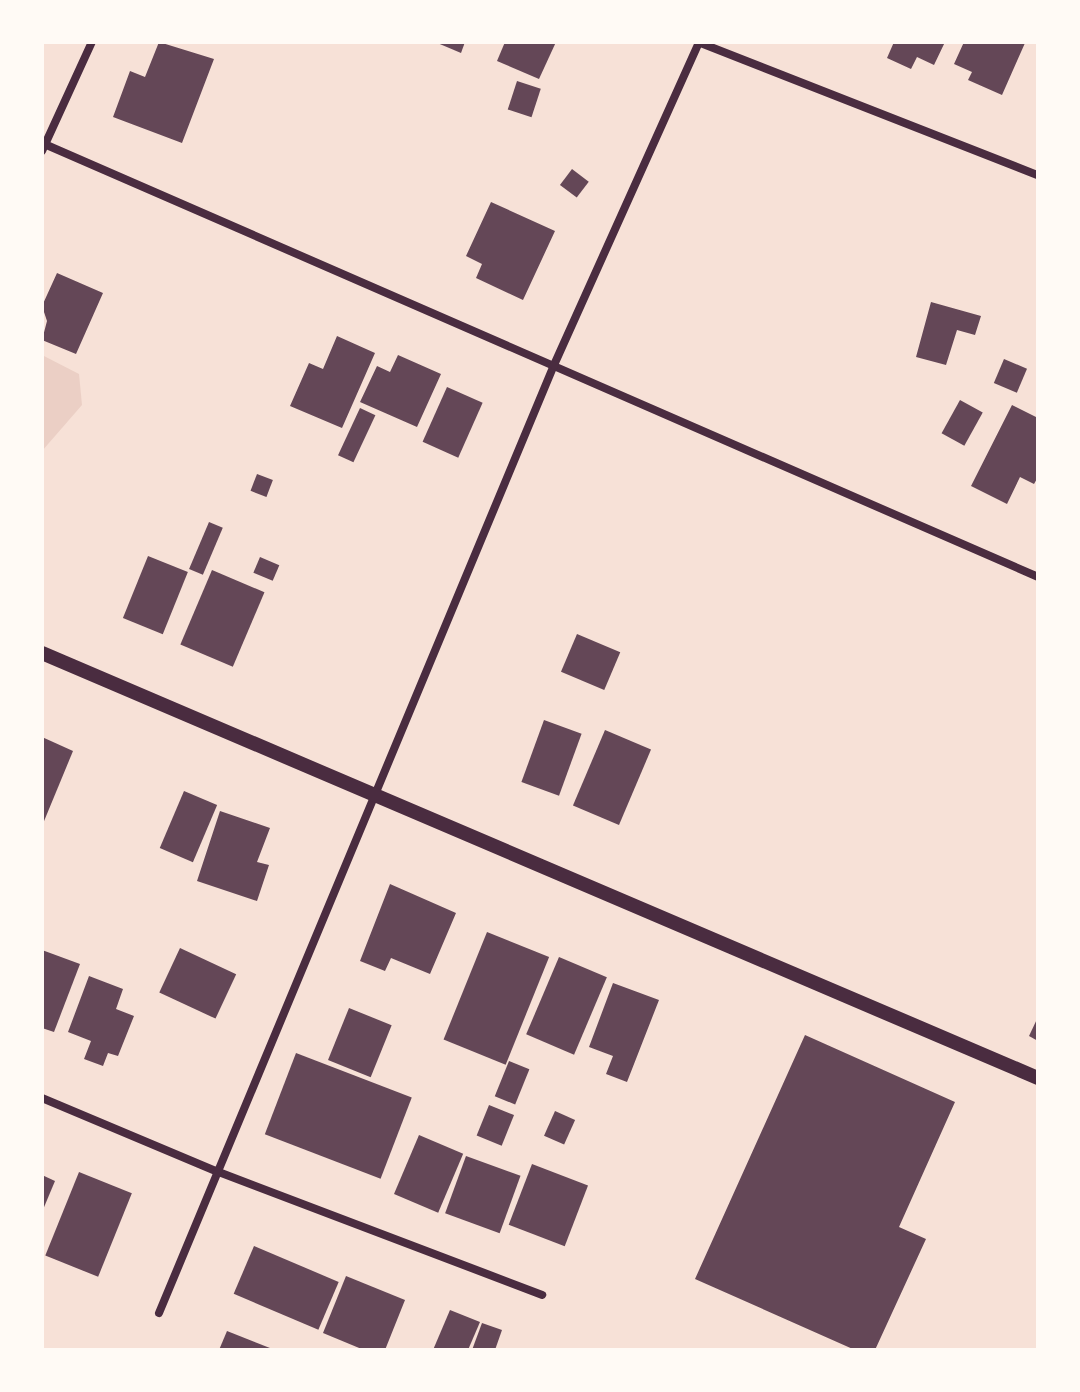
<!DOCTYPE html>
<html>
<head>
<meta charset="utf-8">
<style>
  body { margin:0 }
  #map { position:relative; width:1080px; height:1392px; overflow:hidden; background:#f7e1d7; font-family:Overpass,sans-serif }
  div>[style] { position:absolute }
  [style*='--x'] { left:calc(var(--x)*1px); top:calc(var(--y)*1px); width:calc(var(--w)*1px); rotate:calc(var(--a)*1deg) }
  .green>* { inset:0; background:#ebcfc5 }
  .building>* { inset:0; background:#644757; transform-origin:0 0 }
  .minor>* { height:8px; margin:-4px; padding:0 4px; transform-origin:4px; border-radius:4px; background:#4a2c40 }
  .tertiary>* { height:14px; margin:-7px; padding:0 7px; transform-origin:7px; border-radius:7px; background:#4a2c40 }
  span { translate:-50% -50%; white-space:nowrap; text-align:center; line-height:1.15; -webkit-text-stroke:7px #fffaf5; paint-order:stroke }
  .frame { position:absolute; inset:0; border:44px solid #fffaf5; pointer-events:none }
</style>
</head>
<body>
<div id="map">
  <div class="green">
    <i style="clip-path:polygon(42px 355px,79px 374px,82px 405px,42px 451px)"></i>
  </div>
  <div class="building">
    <i style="clip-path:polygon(159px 42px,214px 59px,182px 143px,113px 117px,130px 71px,145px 77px)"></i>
    <i style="clip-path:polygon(435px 42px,465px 42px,461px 53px)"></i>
    <i style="clip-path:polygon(505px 42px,556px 42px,539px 79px,497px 61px)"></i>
    <i style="clip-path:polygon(894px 42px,945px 42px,934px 65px,917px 57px,911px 69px,887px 58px)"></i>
    <i style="clip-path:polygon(964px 42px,1025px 43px,1002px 95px,968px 80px,972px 72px,954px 64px)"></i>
    <i style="left:517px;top:81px;width:25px;height:30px;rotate:18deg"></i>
    <i style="left:572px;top:169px;width:21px;height:20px;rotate:37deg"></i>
    <i style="clip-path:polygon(491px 202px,555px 231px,523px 300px,476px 278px,482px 264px,466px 256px)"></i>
    <i style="clip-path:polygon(57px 273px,103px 293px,76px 354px,42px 340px,47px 321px,42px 306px)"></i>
    <i style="clip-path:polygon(931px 302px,981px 316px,975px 335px,957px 330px,946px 365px,916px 357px)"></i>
    <i style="clip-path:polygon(337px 336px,375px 353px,342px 428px,290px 406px,309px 363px,323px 369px)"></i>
    <i style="clip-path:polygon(398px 355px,441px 374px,417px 427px,360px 402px,377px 366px,390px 372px)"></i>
    <i style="left:1004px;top:359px;width:25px;height:26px;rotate:23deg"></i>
    <i style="left:447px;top:387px;width:39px;height:60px;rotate:24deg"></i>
    <i style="left:960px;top:400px;width:26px;height:38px;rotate:29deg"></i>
    <i style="clip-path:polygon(1012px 405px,1038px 418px,1038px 477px,1034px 484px,1020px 477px,1007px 504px,971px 486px)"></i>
    <i style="left:360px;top:408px;width:17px;height:52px;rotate:25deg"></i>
    <i style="left:257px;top:474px;width:17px;height:18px;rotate:21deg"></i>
    <i style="left:209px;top:522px;width:15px;height:51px;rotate:23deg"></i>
    <i style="left:148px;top:556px;width:43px;height:67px;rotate:22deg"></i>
    <i style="left:260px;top:557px;width:21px;height:17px;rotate:23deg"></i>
    <i style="left:212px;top:570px;width:57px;height:81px;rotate:23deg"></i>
    <i style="left:577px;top:634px;width:47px;height:41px;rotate:23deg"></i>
    <i style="left:544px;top:720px;width:40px;height:66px;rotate:20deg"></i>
    <i style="left:605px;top:730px;width:50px;height:82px;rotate:23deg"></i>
    <i style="clip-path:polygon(42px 737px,73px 751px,42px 826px)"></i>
    <i style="left:184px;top:791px;width:36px;height:62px;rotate:23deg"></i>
    <i style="clip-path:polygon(220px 811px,270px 828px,257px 862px,269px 865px,257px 901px,197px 881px)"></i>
    <i style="clip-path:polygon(390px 884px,456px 913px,430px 974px,391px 958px,385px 971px,360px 961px)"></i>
    <i style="left:487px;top:932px;width:67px;height:116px;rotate:22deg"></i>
    <i style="left:180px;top:948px;width:62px;height:49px;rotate:25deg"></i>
    <i style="clip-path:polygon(42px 950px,80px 964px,54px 1032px,42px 1028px)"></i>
    <i style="left:559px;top:957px;width:52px;height:84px;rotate:23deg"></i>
    <i style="clip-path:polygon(89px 976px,123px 989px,116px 1009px,134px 1016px,118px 1056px,108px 1053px,103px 1066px,84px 1059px,91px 1041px,68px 1032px)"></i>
    <i style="clip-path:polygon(613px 983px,659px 1000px,627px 1082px,606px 1074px,613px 1056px,589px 1047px)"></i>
    <i style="left:349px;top:1008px;width:46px;height:56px;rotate:22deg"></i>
    <i style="clip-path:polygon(1038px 1017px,1038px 1041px,1029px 1036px)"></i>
    <i style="clip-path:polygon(805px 1035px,955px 1102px,899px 1227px,926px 1239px,875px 1350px,855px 1350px,695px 1279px)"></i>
    <i style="left:296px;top:1053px;width:124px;height:87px;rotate:21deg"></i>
    <i style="left:509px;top:1061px;width:22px;height:38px;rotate:22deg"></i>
    <i style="left:489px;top:1105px;width:27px;height:33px;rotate:22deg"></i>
    <i style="left:555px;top:1111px;width:22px;height:27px;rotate:24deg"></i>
    <i style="left:419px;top:1135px;width:48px;height:64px;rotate:23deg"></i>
    <i style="left:466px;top:1156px;width:58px;height:61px;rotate:20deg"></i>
    <i style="left:532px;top:1164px;width:60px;height:65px;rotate:21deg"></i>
    <i style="left:79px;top:1172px;width:57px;height:90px;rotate:22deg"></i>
    <i style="clip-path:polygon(42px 1175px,55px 1181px,42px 1212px)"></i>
    <i style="left:254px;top:1246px;width:92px;height:52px;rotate:23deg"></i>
    <i style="clip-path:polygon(346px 1276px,405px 1300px,385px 1350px,364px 1350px,323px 1333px)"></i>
    <i style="clip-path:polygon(450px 1310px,480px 1322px,468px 1350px,433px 1350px)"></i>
    <i style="clip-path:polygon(482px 1323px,502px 1330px,495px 1350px,472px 1350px)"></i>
    <i style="clip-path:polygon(227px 1331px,275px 1350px,219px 1350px)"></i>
  </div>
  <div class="minor">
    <i style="--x:698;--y:42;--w:365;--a:21.4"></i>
    <i style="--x:42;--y:143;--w:1086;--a:23.54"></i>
    <i style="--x:42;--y:151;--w:120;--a:-65.4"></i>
    <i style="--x:42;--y:1098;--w:189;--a:22.8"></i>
    <i style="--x:216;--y:1171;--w:349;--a:20.8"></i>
    <i style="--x:159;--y:1313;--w:1027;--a:-67.38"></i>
    <i style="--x:554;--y:365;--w:354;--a:-65.8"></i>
  </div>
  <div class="tertiary">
    <i style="--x:42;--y:653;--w:1083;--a:23.11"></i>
  </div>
  <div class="frame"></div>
</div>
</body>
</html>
